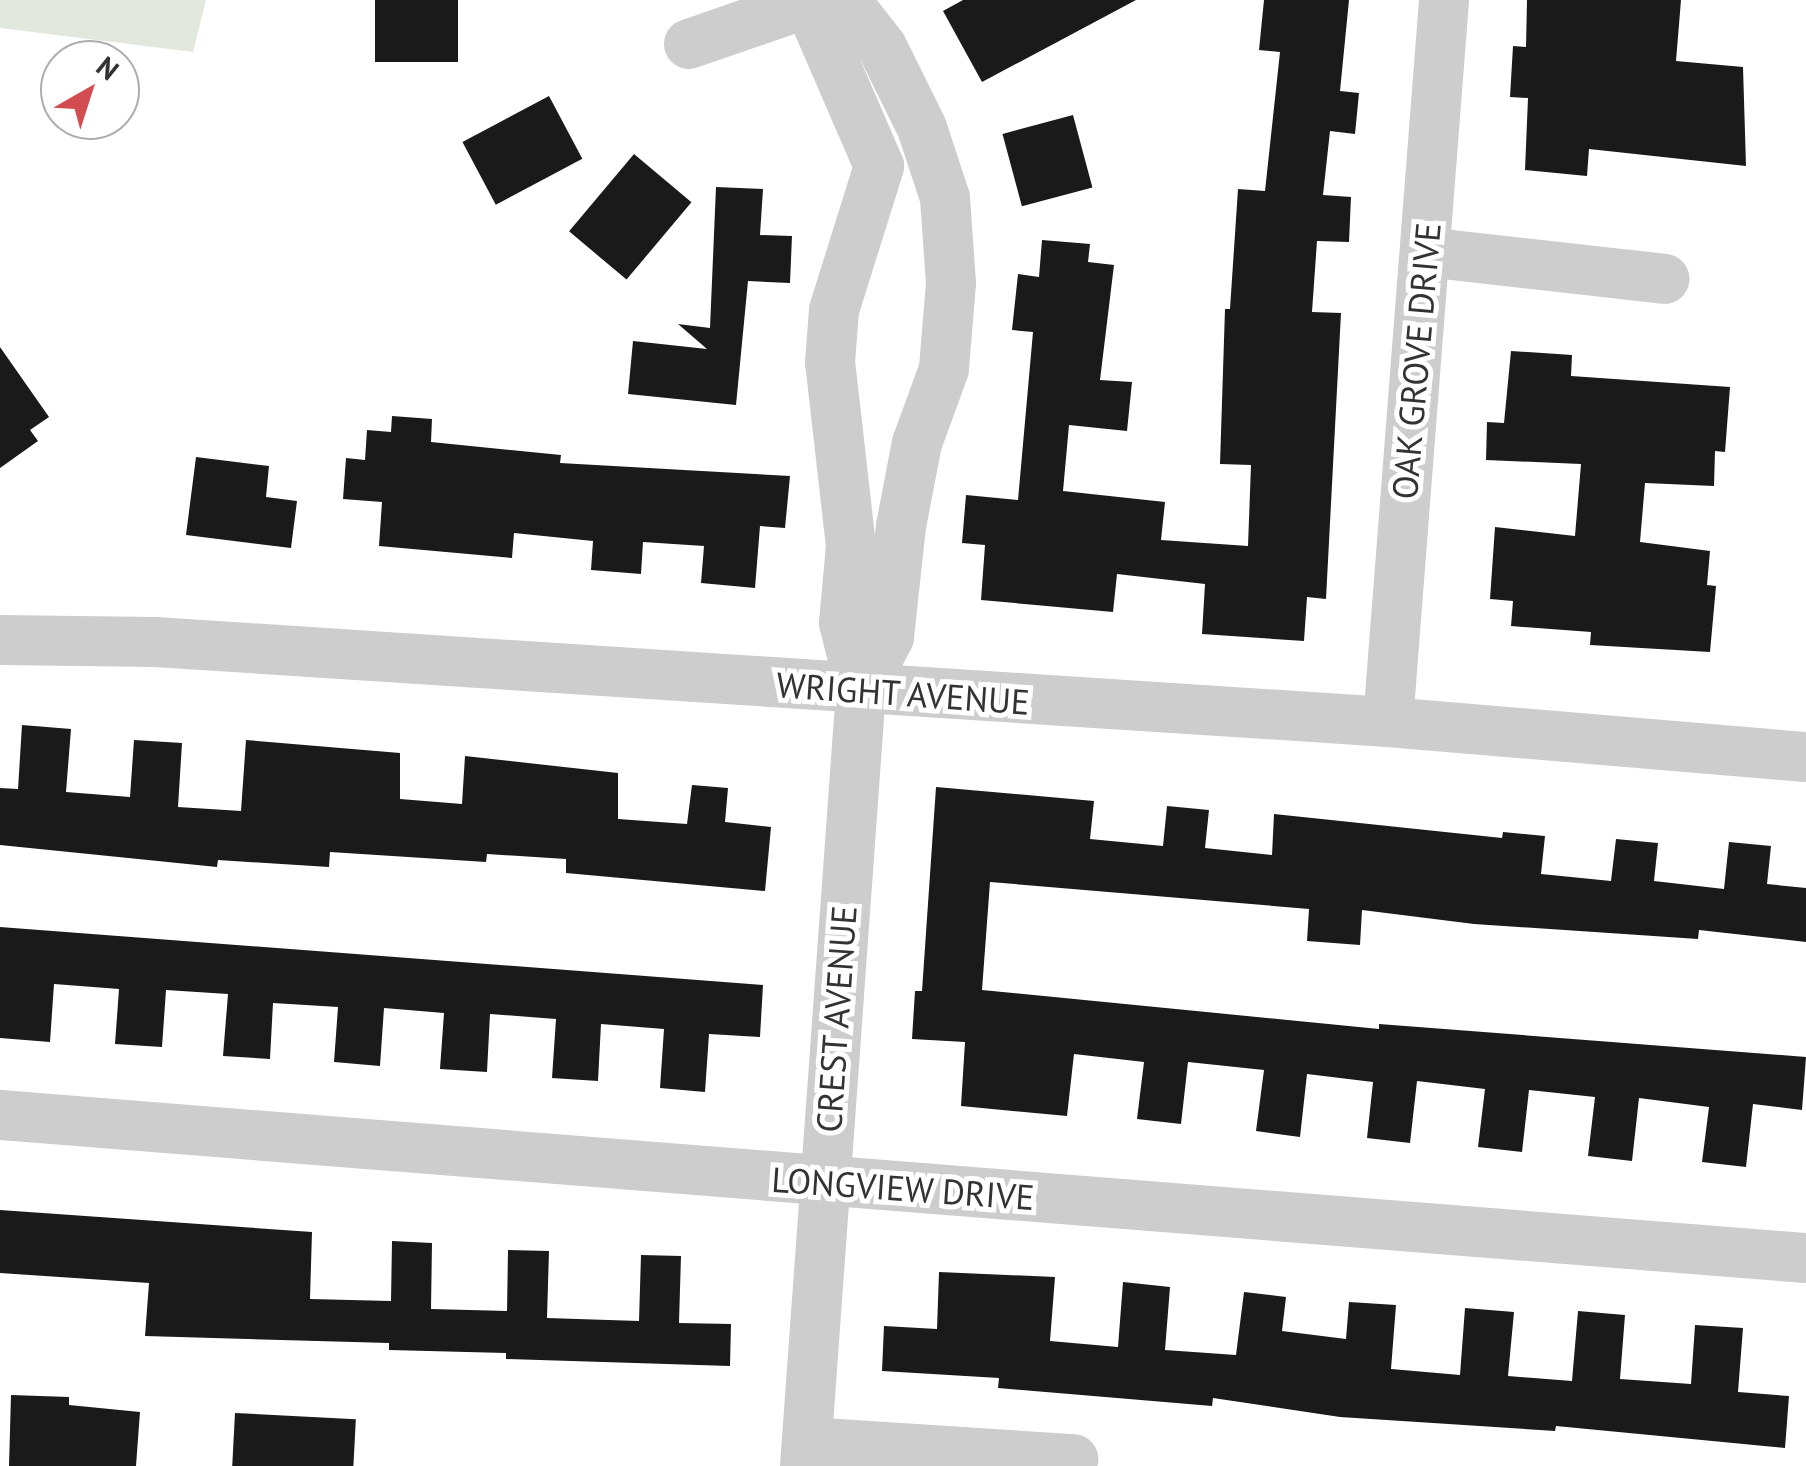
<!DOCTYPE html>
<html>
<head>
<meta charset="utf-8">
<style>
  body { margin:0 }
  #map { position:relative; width:1806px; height:1466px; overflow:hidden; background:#fff; font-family:"PT Sans",sans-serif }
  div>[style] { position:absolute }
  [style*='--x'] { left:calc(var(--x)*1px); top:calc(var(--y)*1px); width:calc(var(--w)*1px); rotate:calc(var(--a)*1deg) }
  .green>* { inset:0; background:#e2e8dd }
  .building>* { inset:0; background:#1a1a1a; transform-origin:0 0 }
  .minor>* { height:50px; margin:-25px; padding:0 25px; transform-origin:25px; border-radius:25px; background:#cdcdcd }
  span { translate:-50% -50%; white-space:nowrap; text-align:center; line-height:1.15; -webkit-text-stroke:10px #fff; paint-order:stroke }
  .street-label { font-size:35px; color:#333 }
  .north { position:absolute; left:40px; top:40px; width:100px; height:100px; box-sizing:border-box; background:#fff; border:2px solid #adadad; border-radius:50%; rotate:39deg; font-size:28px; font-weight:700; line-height:40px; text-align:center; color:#333 }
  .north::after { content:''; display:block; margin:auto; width:35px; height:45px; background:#d34c52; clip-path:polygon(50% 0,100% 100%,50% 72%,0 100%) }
</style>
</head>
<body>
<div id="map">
  <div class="green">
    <i style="clip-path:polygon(0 0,206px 0,193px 52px,0 28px)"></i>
  </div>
  <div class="building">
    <i style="left:375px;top:0;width:83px;height:62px"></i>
    <i style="clip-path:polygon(963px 0,1136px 0,982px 82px,943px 11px)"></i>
    <i style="clip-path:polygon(1264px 0,1349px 0,1340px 91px,1359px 93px,1355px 134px,1330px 131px,1323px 195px,1351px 197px,1349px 242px,1317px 241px,1312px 312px,1341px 313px,1326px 599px,1307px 597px,1304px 641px,1202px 634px,1205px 584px,1117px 574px,1113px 612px,981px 600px,985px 545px,962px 543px,966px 495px,1018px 500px,1033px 332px,1012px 330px,1018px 274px,1039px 277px,1042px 240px,1090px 244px,1088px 262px,1114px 265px,1100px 380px,1132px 382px,1127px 431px,1069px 425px,1063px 491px,1165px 502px,1161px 540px,1248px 546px,1251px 465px,1220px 464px,1225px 309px,1230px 309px,1238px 189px,1265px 191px,1280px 52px,1259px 50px)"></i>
    <i style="clip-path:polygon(1527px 0,1681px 0,1676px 61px,1743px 67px,1746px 166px,1589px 149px,1587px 176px,1525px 170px,1528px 98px,1510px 97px,1513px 46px,1526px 47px)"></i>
    <i style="left:549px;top:96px;width:71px;height:98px;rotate:62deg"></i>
    <i style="left:1073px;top:115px;width:75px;height:73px;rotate:75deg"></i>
    <i style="left:634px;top:154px;width:75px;height:101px;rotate:40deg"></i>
    <i style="clip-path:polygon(716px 187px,763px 189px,760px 235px,792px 236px,790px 283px,748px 281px,736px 405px,628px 394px,633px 341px,707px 349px,678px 324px,710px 328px)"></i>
    <i style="clip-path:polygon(0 347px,49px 417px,30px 430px,38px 441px,0 468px)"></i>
    <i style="clip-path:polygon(1511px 351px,1572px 355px,1571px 376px,1730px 387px,1725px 452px,1715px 451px,1714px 486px,1645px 483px,1640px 542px,1710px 551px,1707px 585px,1716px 586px,1710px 652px,1590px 645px,1591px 632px,1511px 626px,1513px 601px,1490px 599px,1495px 527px,1575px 536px,1581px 464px,1486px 460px,1487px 422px,1504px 423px)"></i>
    <i style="clip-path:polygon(392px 416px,432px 419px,431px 442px,561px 455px,560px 463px,790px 476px,785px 528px,760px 526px,755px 588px,701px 583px,704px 546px,643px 542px,641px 574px,591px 570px,593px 541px,514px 533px,512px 558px,379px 546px,382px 502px,343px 499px,346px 458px,365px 460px,367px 430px,391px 432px)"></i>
    <i style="clip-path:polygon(196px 457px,269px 466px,266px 497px,297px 501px,291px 548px,186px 535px)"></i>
    <i style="clip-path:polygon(22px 725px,71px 729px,66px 792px,130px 797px,134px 740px,182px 743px,178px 807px,241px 811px,246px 740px,400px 753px,400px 799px,462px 804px,465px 756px,618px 773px,618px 819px,687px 824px,692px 785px,728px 788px,725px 822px,771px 827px,765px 891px,566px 873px,566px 859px,487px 854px,486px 862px,330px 852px,329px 867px,218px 860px,217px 867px,0 845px,0 788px,18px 789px)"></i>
    <i style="clip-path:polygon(936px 787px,1094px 801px,1090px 839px,1163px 846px,1167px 806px,1209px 810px,1205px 848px,1272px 855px,1274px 814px,1502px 838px,1503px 832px,1545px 836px,1541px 874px,1611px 881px,1616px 839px,1658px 843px,1654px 881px,1724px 889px,1729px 842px,1771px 846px,1767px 884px,1806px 888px,1806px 942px,1699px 930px,1698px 939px,1474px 924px,1362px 910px,1360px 945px,1307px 941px,1309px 909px,990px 882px,982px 990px,1379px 1029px,1379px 1024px,1806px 1057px,1802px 1110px,1753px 1104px,1746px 1167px,1702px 1162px,1709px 1107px,1639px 1098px,1632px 1161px,1588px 1156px,1595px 1097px,1529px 1090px,1522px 1152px,1478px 1147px,1485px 1089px,1417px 1081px,1410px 1143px,1367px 1138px,1373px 1082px,1307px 1074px,1300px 1137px,1256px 1131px,1264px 1070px,1188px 1062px,1181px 1124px,1137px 1119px,1144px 1062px,1074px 1054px,1067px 1116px,961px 1106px,965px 1042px,912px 1039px,915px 991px,922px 991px)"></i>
    <i style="clip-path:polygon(0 927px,763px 985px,760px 1037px,709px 1034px,705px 1092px,660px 1088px,664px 1029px,601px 1024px,598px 1081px,552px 1078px,556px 1019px,490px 1014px,487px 1072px,440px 1069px,444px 1013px,384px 1008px,380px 1066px,334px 1062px,338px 1007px,273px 1003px,270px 1059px,223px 1056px,228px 994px,166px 990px,162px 1047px,115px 1044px,119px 989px,54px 984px,50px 1042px,0 1038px)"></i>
    <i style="clip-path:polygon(0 1210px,312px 1232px,310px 1299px,391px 1301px,392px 1241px,432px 1243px,431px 1309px,507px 1311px,508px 1250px,549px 1251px,547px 1318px,639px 1321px,641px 1255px,681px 1256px,679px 1323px,731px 1324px,730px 1366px,506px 1359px,506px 1353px,389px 1350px,389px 1343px,145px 1336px,149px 1283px,0 1273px)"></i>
    <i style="clip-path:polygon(939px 1272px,1055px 1277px,1050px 1341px,1118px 1347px,1123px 1282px,1170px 1287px,1165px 1350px,1236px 1355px,1244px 1292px,1286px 1297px,1282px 1331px,1346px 1339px,1349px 1302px,1396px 1305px,1391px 1369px,1460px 1375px,1465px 1308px,1514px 1312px,1508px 1376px,1572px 1381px,1578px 1311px,1625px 1315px,1620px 1379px,1691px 1384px,1695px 1325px,1743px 1328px,1738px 1392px,1789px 1396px,1785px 1448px,1556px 1426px,1555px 1431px,1340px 1417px,1213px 1398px,1212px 1406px,998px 1388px,999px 1378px,882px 1371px,884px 1326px,937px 1329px)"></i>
    <i style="clip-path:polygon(11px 1395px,69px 1397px,69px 1405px,140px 1412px,136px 1466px,9px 1466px)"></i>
    <i style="left:235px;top:1413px;width:121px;height:53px;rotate:3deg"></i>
  </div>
  <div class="minor">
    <i style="--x:845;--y:0;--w:60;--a:51.8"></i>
    <i style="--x:882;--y:47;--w:90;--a:63.7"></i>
    <i style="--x:922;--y:128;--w:74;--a:71.8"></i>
    <i style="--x:945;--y:198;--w:85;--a:86"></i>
    <i style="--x:951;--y:283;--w:86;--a:94.7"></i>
    <i style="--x:944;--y:369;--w:79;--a:110"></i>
    <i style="--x:917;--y:443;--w:85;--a:100.9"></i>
    <i style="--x:901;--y:526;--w:112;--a:96.2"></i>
    <i style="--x:889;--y:637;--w:61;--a:117.4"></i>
    <i style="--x:689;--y:44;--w:134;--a:-19.1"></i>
    <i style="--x:1425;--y:252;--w:241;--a:6.4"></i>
    <i style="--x:0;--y:640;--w:155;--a:0.7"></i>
    <i style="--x:155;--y:642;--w:1236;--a:3.71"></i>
    <i style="--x:1388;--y:722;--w:419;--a:4.8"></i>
    <i style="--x:1388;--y:722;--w:724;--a:-85.56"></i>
    <i style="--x:0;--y:1115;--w:1812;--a:4.53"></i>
    <i style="--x:807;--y:1442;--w:267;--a:3.7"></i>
    <i style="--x:805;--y:1466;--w:777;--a:-85.87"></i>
    <i style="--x:861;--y:691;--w:70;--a:-104"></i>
    <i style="--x:844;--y:623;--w:77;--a:-84.8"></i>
    <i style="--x:851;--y:546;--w:184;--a:-96.5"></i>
    <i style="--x:830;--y:363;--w:53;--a:-85.7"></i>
    <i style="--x:834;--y:310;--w:151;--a:-72.6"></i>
    <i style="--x:879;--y:166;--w:176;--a:-113.4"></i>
  </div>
  <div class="street-label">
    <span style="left:1416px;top:361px;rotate:-85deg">OAK GROVE DRIVE</span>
    <span style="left:903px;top:693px;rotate:4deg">WRIGHT AVENUE</span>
    <span style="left:836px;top:1019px;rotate:-86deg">CREST AVENUE</span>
    <span style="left:903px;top:1188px;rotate:4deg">LONGVIEW DRIVE</span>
  </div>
  <div class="north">N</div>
</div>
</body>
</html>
